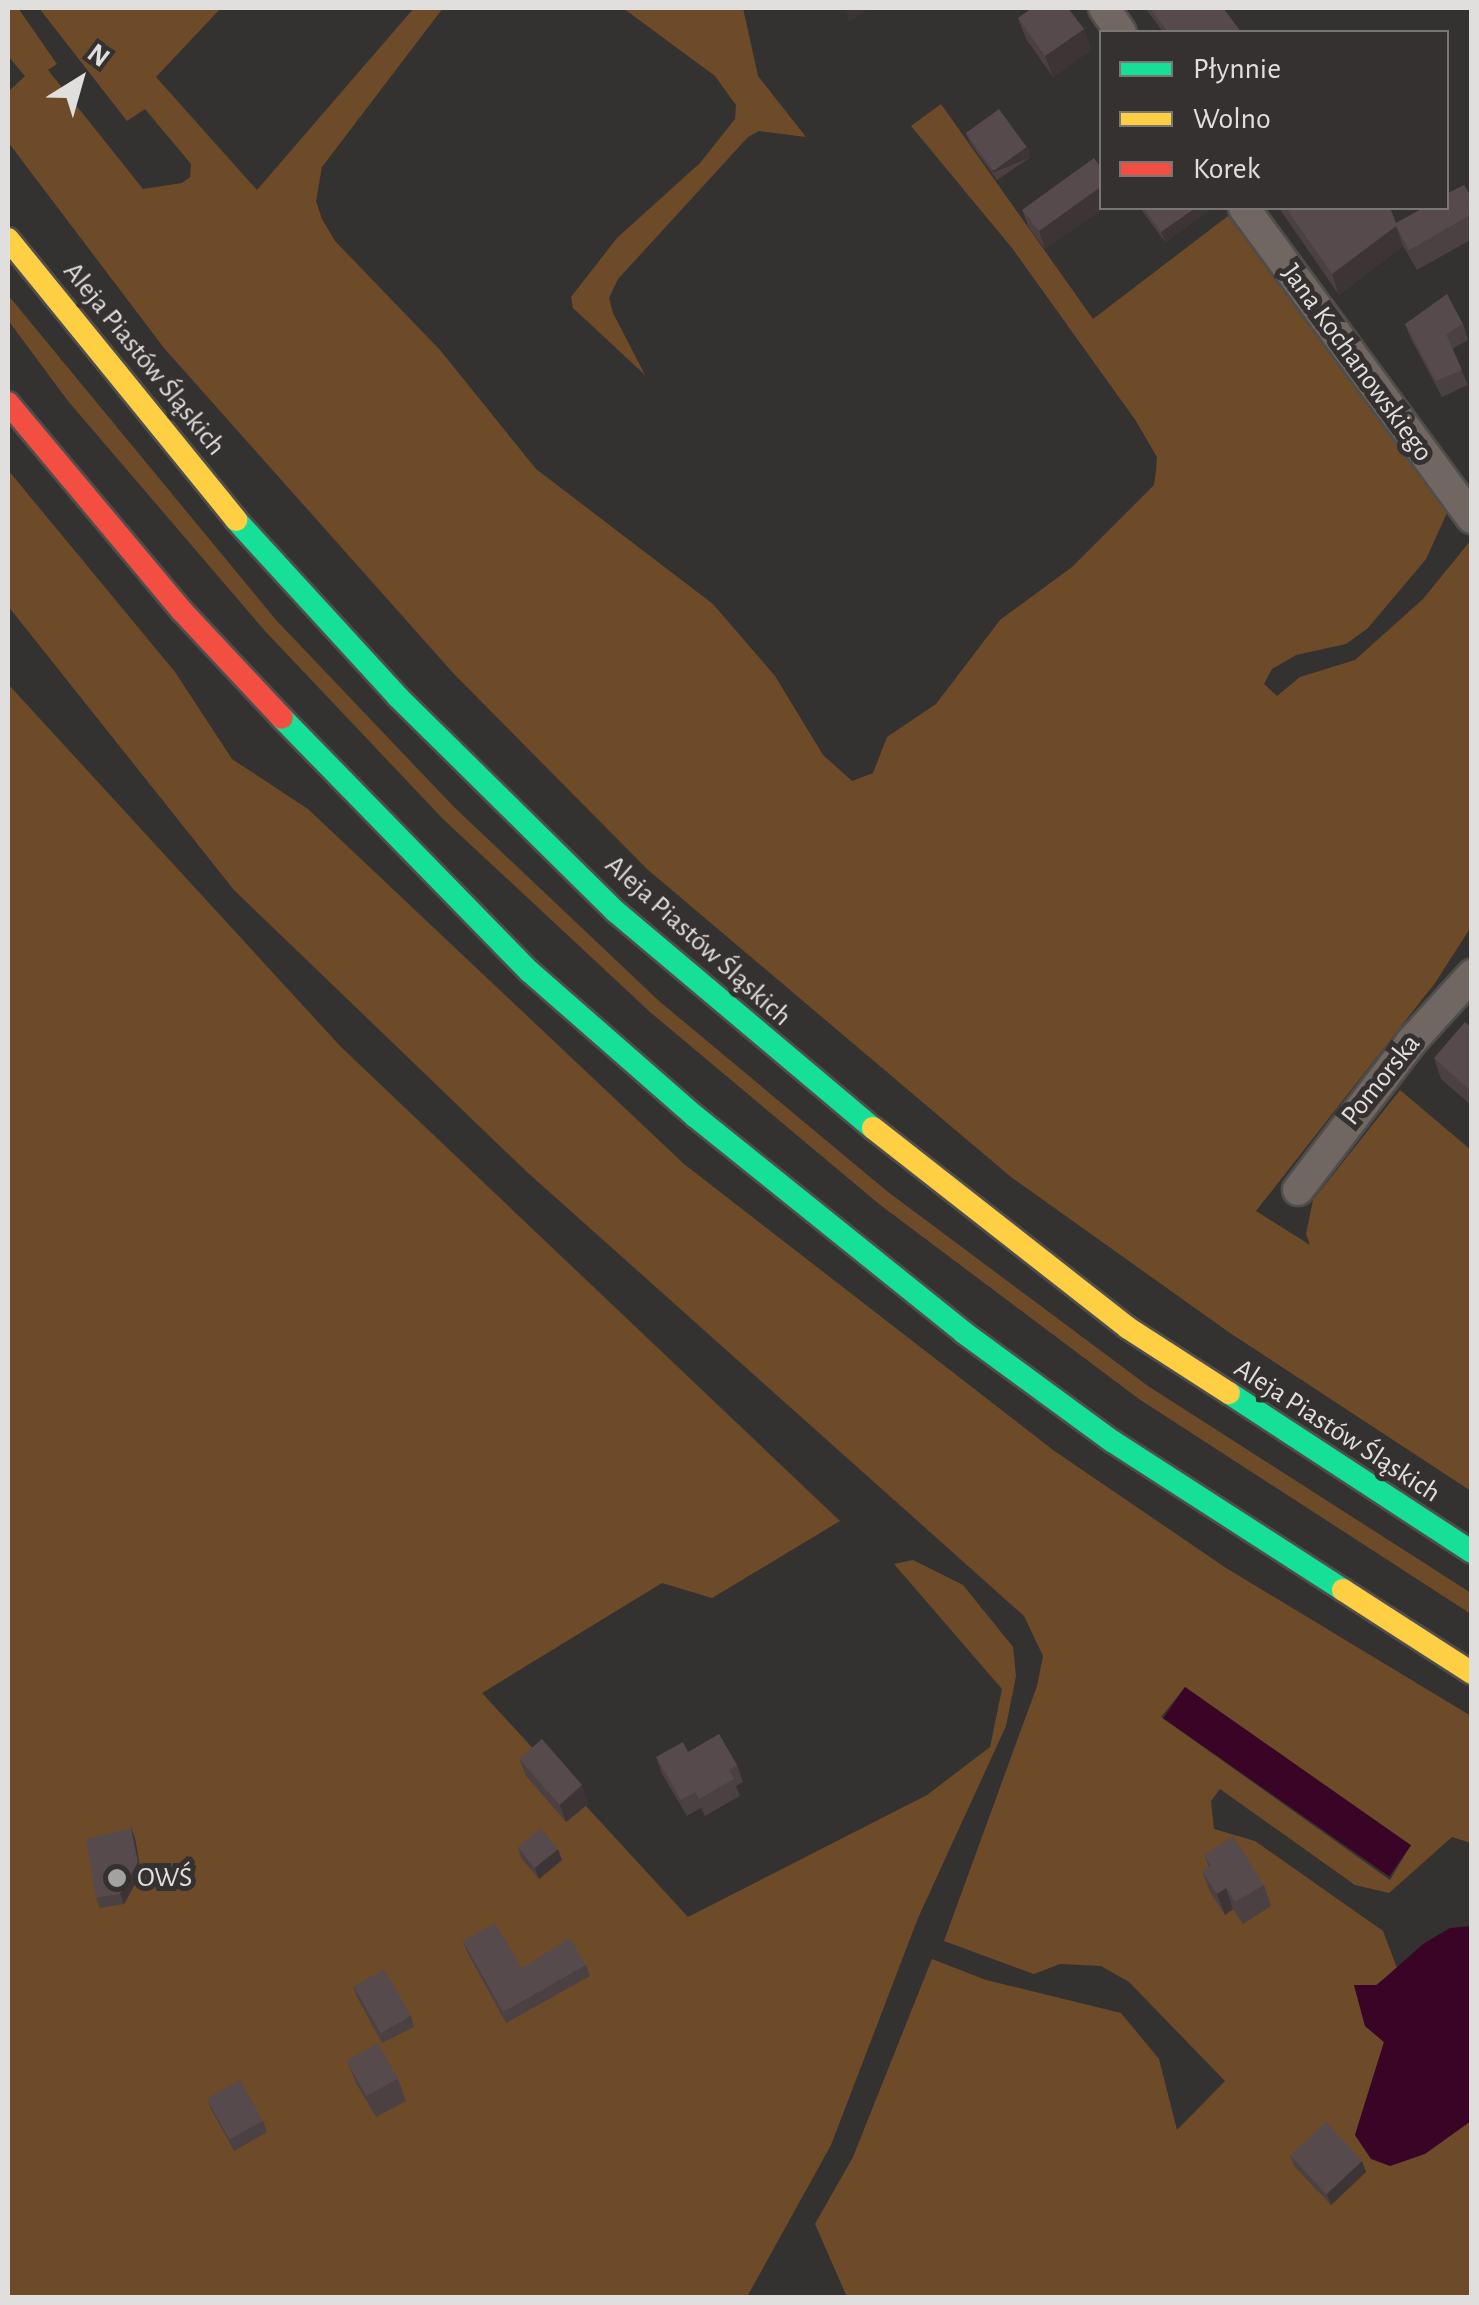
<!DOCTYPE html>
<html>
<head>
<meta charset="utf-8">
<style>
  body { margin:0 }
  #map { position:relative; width:1479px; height:2305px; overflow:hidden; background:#333231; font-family:"Alegreya Sans",sans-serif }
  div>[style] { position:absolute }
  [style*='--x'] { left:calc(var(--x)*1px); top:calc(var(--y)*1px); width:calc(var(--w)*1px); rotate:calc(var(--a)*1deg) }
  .green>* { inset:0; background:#6e4b28 }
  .water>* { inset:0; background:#3a0426; transform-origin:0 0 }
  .roads { filter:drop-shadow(2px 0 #4f4e4d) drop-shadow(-2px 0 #4f4e4d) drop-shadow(0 2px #4f4e4d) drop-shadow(0 -2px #4f4e4d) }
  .street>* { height:30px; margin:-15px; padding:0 15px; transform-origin:15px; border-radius:15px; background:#706762 }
  .fast>* { height:22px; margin:-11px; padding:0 11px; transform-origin:11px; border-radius:11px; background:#16e098 }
  .slow>* { height:22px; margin:-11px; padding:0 11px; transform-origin:11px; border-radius:11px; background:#ffcf43 }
  .jam>* { height:22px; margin:-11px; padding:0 11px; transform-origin:11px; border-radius:11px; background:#f24e42 }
  .wall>* { inset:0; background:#4b4042 }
  .shaded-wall>* { inset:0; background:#3d3436; transform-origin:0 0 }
  .building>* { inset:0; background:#574a4d; transform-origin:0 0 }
  .dots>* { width:28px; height:28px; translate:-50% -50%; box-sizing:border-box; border:5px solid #343130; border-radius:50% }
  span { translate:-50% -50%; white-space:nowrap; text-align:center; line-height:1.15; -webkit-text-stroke:10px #343130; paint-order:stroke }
  .street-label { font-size:28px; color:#e1dfde }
  .poi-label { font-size:28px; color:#e1dfde }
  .left { translate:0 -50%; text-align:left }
  .frame { position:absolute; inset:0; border:10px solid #e1dfde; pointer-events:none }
  .legend { position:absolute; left:1099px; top:30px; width:350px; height:180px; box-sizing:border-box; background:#343130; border:2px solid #797776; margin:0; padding:12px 18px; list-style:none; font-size:30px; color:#e1dfde }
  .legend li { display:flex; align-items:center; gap:20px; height:50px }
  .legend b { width:50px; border:2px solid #797776 }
  .north { position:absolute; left:30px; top:30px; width:100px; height:100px; -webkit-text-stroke:8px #343130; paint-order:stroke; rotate:37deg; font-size:28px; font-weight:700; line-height:40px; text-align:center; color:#e1dfde }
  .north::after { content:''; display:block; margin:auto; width:35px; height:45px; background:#e1dfde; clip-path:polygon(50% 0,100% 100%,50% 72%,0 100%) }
</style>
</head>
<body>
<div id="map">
  <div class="green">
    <i style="clip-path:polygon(9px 8px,18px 8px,57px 64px,48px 70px,143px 189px,182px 183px,190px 177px,191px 164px,145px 109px,127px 121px,39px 8px,221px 8px,156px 77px,257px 190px,414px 8px,443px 8px,322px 167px,316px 201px,322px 219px,335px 241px,440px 350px,536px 469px,713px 604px,775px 676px,823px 755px,852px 781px,873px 773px,887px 737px,936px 704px,1000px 620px,1072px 567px,1154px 485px,1156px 471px,1157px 457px,1136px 421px,1012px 248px,911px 126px,941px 104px,1093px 319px,1228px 216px,1447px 513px,1426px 559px,1368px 628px,1346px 644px,1296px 655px,1272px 669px,1264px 684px,1277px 696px,1300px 677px,1355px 660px,1423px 599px,1471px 540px,1471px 927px,1435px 983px,1256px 1211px,1310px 1245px,1306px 1234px,1313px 1200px,1400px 1090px,1471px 1150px,1471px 1491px,1230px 1333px,1011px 1177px,647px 869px,454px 674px,164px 348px,8px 142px,8px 92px,25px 76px,8px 56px)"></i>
    <i style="clip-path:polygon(623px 8px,743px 8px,758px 76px,806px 137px,759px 131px,748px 137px,618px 279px,609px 298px,613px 313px,645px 375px,573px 308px,571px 297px,617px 238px,700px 163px,735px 119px,736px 105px,715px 76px)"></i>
    <i style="clip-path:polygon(8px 295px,276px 620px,454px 807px,659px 1001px,888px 1192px,1148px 1386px,1471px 1593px,1471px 1614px,1139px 1399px,879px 1204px,650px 1012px,443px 819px,265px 631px,68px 401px,8px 320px)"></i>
    <i style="clip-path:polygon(evenodd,8px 470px,175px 672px,232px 759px,308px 809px,684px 1164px,1053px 1450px,1226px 1568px,1471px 1716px,1471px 1843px,1452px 1837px,1389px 1893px,1355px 1885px,1220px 1789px,1211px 1801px,1214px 1829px,1255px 1841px,1383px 1931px,1397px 1968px,1376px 1985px,1354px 1985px,1365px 2026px,1384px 2042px,1355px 2135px,1461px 2127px,1471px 2121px,1471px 2297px,847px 2297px,815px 2224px,853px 2157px,932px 1959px,986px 1980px,1121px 2013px,1159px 2059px,1177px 2130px,1225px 2081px,1129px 1982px,1101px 1966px,1060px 1964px,1034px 1974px,944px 1941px,1037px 1686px,1043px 1656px,1024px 1616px,527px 1172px,234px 890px,8px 606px,8px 470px,1185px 1687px,1410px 1846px,1390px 1880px,1161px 1717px,1185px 1687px)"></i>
    <i style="clip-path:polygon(8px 684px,341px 1047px,840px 1521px,712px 1598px,662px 1583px,482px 1693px,688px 1917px,927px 1795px,990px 1747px,1002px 1689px,894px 1564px,913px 1560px,963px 1585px,1013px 1647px,1016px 1676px,1006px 1726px,918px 1918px,831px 2145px,747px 2297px,8px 2297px)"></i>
  </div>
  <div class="water">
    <i style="left:1185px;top:1687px;width:276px;height:38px;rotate:35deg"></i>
    <i style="clip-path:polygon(1472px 1926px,1471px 2121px,1425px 2154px,1390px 2166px,1371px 2159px,1355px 2135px,1384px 2042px,1365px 2026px,1354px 1985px,1377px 1985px,1423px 1944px,1450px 1928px)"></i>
  </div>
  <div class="roads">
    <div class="street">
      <i style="--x:1104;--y:8;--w:29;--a:55"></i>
      <i style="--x:1244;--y:208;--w:385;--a:53.7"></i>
      <i style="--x:1298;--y:1190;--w:186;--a:-52.6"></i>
      <i style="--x:1411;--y:1042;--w:91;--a:-47.7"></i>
    </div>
    <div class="fast">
      <i style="--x:236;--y:520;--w:239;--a:47.5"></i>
      <i style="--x:397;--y:696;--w:306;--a:44.6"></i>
      <i style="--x:615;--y:911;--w:337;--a:40.1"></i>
      <i style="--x:282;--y:718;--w:354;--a:45.7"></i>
      <i style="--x:529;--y:971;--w:222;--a:41.2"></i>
      <i style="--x:696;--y:1117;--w:343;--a:38.8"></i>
      <i style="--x:963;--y:1332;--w:185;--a:36.2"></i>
      <i style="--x:1112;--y:1441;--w:275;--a:32.8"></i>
      <i style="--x:1229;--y:1393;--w:290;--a:33.2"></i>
    </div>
    <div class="slow">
      <i style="--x:8;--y:239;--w:362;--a:50.9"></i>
      <i style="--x:873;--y:1128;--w:324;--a:38.1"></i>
      <i style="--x:1128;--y:1328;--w:120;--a:32.8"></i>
      <i style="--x:1343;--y:1590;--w:153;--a:32.8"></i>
    </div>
    <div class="jam">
      <i style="--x:8;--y:403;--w:271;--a:50.1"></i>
      <i style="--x:182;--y:611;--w:146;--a:46.9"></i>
    </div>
  </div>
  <div class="wall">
    <i style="clip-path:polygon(1145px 8px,1223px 8px,1241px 32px,1163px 32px)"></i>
    <i style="clip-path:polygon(1018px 18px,1084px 29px,1091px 50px,1053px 77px,1026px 39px)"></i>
    <i style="clip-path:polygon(966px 133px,1027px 147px,1031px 157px,997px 180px,970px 143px)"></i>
    <i style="clip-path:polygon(1472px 198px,1472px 239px,1417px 270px,1403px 246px,1339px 295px,1279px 208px,1390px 208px,1396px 223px)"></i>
    <i style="clip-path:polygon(1104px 208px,1045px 249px,1029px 228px,1022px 210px)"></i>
    <i style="clip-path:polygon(1140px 208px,1207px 208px,1209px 211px,1165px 242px)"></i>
    <i style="clip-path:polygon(1405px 324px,1463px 324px,1468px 340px,1452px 349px,1468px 385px,1442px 397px,1411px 339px)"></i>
    <i style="clip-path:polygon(1472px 1028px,1472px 1106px,1441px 1079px,1434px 1058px)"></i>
    <i style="clip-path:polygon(688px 1752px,737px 1765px,743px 1782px,736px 1786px,740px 1796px,705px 1816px,701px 1808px,687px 1816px,662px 1774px,656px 1757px)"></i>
    <i style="clip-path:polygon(519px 1758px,589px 1803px,566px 1822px,526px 1776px)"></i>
    <i style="clip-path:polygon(131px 1828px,135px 1838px,141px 1873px,124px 1904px,100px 1908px,96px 1898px)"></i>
    <i style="clip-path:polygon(518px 1847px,562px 1860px,539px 1879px,521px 1858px)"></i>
    <i style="clip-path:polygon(1204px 1855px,1264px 1885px,1271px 1906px,1243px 1924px,1233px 1909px,1225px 1915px,1210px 1892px,1202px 1871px,1209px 1867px)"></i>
    <i style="clip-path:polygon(463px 1941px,522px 1968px,586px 1965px,590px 1976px,506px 2023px,467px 1952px)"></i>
    <i style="clip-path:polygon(353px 1986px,411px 2016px,414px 2027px,382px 2043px,357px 1997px)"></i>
    <i style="clip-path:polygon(348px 2062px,398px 2079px,406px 2101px,376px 2117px,356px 2083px)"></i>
    <i style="clip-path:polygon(207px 2098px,263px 2121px,267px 2132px,234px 2151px,211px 2109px)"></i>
    <i style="clip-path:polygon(1290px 2155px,1366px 2172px,1331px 2205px,1294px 2166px)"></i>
  </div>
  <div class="shaded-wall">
    <i style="clip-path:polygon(851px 8px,870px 8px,849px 22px,846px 12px)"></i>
    <i style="clip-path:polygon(1084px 29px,1091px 50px,1053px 77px,1045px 56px)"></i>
    <i style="left:1027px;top:147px;width:11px;height:41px;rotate:68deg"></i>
    <i style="clip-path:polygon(1102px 186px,1102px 208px,1104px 208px,1045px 249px,1039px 231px)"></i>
    <i style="clip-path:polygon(1195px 208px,1207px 208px,1209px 211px,1165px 242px,1161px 232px)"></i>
    <i style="clip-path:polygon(1396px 226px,1403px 246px,1339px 295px,1332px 274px)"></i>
    <i style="clip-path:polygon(582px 1785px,589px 1803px,566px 1822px,560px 1805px)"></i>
    <i style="clip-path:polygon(131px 1828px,135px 1838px,141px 1873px,124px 1904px,120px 1894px)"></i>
    <i style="clip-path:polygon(558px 1849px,562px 1860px,539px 1879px,535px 1868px)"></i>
    <i style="clip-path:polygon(1226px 1888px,1233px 1909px,1225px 1915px,1217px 1894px)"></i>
    <i style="clip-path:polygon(1362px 2161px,1366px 2172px,1331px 2205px,1327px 2194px)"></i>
  </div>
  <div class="building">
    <i style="clip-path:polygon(1032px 8px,1068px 8px,1084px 29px,1045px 56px,1018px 18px)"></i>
    <i style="clip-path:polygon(1150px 8px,1223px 8px,1241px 32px,1168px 32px)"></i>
    <i style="left:999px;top:109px;width:47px;height:41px;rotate:54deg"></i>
    <i style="clip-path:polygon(1094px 158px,1102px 169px,1102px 186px,1039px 231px,1022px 210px)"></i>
    <i style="clip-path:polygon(1464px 185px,1472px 198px,1472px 214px,1409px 250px,1396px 226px,1332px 274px,1286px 208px,1390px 208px,1396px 223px,1423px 208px,1446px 208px,1446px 194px)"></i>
    <i style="clip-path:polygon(1144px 208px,1195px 208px,1161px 232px)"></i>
    <i style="clip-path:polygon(1447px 294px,1463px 324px,1446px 334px,1462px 370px,1436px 381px,1405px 324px)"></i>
    <i style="clip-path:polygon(1465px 1022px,1472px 1028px,1472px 1092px,1434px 1058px)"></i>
    <i style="clip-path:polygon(719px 1734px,737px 1765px,729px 1770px,734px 1779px,699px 1799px,695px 1792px,681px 1800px,656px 1757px,683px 1742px,688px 1752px)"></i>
    <i style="left:542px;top:1739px;width:61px;height:30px;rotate:49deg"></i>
    <i style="clip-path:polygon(131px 1828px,138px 1862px,120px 1894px,96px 1898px,86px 1839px)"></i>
    <i style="left:541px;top:1828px;width:27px;height:30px;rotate:51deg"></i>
    <i style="clip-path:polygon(1233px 1836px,1264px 1885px,1235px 1902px,1226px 1888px,1217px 1894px,1202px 1871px,1211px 1866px,1204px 1855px)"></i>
    <i style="clip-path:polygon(495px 1923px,522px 1968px,570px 1938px,586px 1965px,503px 2012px,463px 1941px)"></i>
    <i style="left:384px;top:1969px;width:54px;height:35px;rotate:60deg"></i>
    <i style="left:378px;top:2043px;width:41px;height:36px;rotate:61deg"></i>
    <i style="left:240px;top:2080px;width:47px;height:38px;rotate:61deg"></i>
    <i style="left:1326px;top:2122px;width:53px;height:49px;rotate:47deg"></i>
  </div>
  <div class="dots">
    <i style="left:117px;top:1878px;background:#a4a2a1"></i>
  </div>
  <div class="street-label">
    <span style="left:144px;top:359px;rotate:51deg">Aleja Piastów Śląskich</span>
    <span style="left:1357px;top:363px;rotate:54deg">Jana Kochanowskiego</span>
    <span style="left:698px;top:941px;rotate:42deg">Aleja Piastów Śląskich</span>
    <span style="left:1381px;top:1080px;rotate:-51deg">Pomorska</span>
    <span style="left:1337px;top:1431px;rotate:33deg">Aleja Piastów Śląskich</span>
  </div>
  <div class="poi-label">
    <span class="left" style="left:137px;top:1878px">OWŚ</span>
  </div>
  <div class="frame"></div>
  <ul class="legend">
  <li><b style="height:12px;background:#16e098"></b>Płynnie</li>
  <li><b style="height:12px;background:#ffcf43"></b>Wolno</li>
  <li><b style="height:12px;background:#f24e42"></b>Korek</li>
  </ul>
  <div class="north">N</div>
</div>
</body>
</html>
